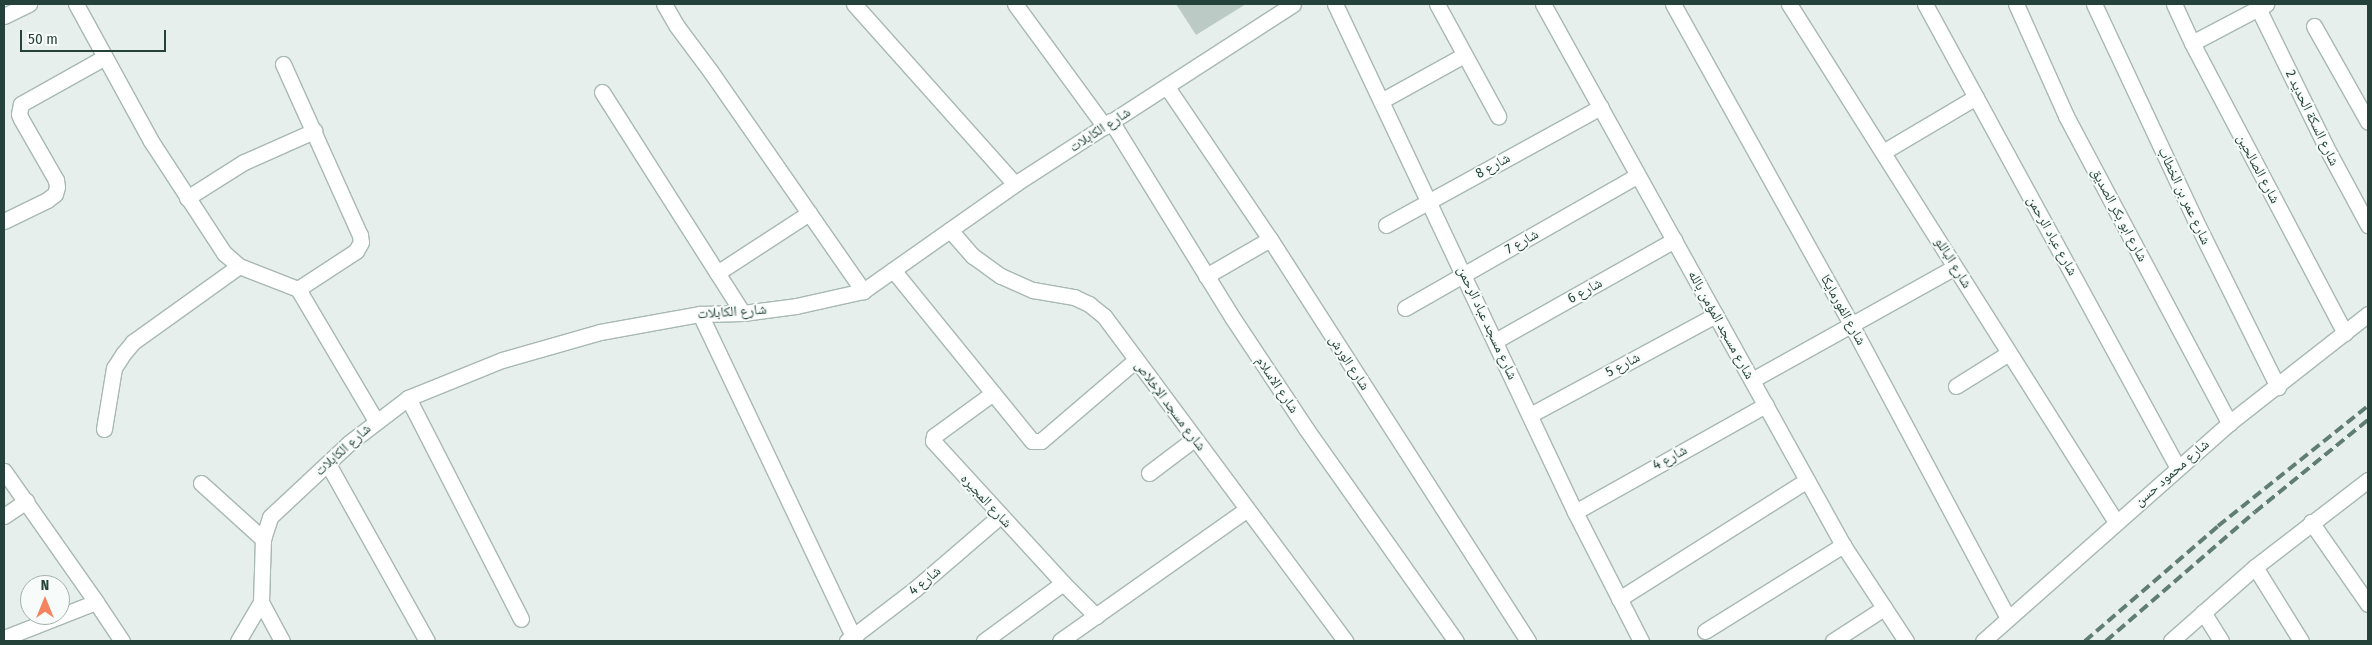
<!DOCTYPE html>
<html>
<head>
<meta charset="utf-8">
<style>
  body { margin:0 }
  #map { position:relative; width:2372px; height:645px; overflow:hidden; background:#e6efeb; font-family:"Fira Sans Condensed","Noto Naskh Arabic",sans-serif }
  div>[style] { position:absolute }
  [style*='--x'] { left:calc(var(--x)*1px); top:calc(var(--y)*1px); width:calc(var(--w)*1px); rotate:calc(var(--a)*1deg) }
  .building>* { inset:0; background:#bbcac4 }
  .roads { filter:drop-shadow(1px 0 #a8b8b2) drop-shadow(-1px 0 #a8b8b2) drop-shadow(0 1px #a8b8b2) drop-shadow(0 -1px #a8b8b2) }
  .minor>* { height:15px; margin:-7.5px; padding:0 7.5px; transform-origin:7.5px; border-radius:7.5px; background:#fff }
  .rail>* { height:4px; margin-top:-2px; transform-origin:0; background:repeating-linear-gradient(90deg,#5f7d75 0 10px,transparent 0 15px) }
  span { translate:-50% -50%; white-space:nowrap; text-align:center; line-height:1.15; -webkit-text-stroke:4px #f7fbf9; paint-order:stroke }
  .street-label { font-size:14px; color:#24423a }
  .frame { position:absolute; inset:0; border:5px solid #24423a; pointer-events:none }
  .north { position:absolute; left:20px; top:575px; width:50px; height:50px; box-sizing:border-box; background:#f7fbf9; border:1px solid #a3b1ad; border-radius:50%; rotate:0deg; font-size:14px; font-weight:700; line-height:20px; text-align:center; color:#24423a }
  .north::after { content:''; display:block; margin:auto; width:18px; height:22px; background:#f4845f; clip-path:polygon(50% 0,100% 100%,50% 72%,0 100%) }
  .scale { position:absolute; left:20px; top:30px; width:146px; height:22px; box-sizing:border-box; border:2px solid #24423a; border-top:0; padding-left:6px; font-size:15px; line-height:18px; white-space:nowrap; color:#24423a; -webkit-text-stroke:4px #f7fbf9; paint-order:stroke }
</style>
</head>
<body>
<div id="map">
  <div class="building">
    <i style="clip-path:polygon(1176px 4px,1246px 4px,1196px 35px)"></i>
  </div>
  <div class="roads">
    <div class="minor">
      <i style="--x:76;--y:4;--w:156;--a:61.3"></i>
      <i style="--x:151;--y:141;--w:134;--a:56.9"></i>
      <i style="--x:224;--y:253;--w:20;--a:41"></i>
      <i style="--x:239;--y:266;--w:63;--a:21.3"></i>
      <i style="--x:298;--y:289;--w:153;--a:59.4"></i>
      <i style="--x:664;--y:4;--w:24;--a:60"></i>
      <i style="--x:676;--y:25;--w:59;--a:53.3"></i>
      <i style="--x:711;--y:72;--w:267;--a:55.2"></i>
      <i style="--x:854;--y:4;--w:241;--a:48.2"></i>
      <i style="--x:1015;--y:4;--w:152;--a:53.8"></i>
      <i style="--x:1335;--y:4;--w:562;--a:64.71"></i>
      <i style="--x:1575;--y:512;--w:145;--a:62.9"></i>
      <i style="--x:1437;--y:4;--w:128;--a:61.4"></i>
      <i style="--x:1543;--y:4;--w:619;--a:60.99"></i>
      <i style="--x:1843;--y:545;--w:115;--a:56.7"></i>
      <i style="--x:1673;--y:4;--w:368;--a:60.9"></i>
      <i style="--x:1852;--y:326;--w:331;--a:61.9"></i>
      <i style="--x:1789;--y:4;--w:613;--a:57.74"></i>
      <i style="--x:1925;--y:4;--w:528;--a:61.4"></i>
      <i style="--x:2016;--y:4;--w:123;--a:65.9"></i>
      <i style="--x:2066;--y:116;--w:348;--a:62"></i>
      <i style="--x:2094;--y:4;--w:245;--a:64.9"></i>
      <i style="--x:2198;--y:226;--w:180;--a:63.6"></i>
      <i style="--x:2174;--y:4;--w:43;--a:65.2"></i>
      <i style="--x:2192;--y:43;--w:328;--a:62.2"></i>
      <i style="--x:2258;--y:8;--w:155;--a:63.9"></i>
      <i style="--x:2326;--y:147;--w:89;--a:61.7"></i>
      <i style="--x:4;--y:16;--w:28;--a:-26"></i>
      <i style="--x:2314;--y:26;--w:110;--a:60.6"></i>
      <i style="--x:2192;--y:43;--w:84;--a:-27.8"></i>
      <i style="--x:283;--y:64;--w:188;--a:65.8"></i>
      <i style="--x:360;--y:235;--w:7;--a:82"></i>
      <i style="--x:361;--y:242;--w:10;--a:119"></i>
      <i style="--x:356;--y:251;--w:69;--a:146.8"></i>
      <i style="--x:1167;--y:87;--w:184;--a:55.9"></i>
      <i style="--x:1270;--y:239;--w:478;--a:57.3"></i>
      <i style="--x:602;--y:92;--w:262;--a:57.5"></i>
      <i style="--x:1381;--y:101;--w:95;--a:-29"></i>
      <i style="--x:1111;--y:121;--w:230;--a:58.3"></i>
      <i style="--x:1232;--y:317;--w:136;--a:56.4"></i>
      <i style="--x:1307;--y:430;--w:258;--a:54.8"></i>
      <i style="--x:1883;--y:152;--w:108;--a:-30.6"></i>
      <i style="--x:187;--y:198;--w:67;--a:-32.3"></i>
      <i style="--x:244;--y:162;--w:77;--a:-23.9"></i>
      <i style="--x:4;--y:221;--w:48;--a:-26"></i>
      <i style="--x:47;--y:200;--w:10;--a:-37"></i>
      <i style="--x:55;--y:194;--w:7;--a:-74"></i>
      <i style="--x:57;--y:187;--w:7;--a:-98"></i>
      <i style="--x:56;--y:180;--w:70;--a:-119.8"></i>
      <i style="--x:21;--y:119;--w:5;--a:-112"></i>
      <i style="--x:19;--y:114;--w:10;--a:-79"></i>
      <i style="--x:21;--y:104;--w:96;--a:-29.2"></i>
      <i style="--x:1386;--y:225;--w:245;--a:-28.8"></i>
      <i style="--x:950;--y:230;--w:35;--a:49"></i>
      <i style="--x:973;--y:256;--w:34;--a:36"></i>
      <i style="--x:1001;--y:276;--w:35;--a:24"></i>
      <i style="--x:1033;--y:290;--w:42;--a:9.7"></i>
      <i style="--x:1074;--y:297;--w:17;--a:25"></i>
      <i style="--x:1089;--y:304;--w:19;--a:39"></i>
      <i style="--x:1104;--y:316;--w:405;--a:53.4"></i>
      <i style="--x:893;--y:270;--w:220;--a:50.9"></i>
      <i style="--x:1032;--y:441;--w:9;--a:0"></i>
      <i style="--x:1041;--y:441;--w:125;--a:-40.5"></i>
      <i style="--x:717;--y:273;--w:110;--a:-33.1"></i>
      <i style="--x:1206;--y:276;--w:74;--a:-30"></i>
      <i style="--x:1405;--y:308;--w:268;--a:-29.7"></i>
      <i style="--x:700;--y:314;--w:362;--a:64.6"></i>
      <i style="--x:1495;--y:341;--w:206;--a:-29.4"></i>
      <i style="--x:1752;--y:380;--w:232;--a:-29.1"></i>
      <i style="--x:1956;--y:386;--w:62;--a:-31.9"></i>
      <i style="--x:993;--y:393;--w:73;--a:143.9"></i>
      <i style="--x:934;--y:436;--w:5;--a:101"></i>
      <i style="--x:933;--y:441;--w:193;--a:47.5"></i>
      <i style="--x:1063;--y:583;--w:47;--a:45"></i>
      <i style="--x:408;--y:398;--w:248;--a:62.9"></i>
      <i style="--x:1530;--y:415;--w:211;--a:-28.3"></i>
      <i style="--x:104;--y:429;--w:62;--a:-80.7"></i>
      <i style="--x:114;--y:368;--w:17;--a:-57"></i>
      <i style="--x:123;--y:354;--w:16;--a:-50"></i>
      <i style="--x:133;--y:342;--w:130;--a:-35.6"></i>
      <i style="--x:328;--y:464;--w:203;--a:60.8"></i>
      <i style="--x:4;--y:471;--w:160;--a:54.9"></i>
      <i style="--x:96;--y:602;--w:47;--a:56.3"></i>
      <i style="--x:1149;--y:473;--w:56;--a:-37.1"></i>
      <i style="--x:201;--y:483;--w:84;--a:42.1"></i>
      <i style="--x:1575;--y:512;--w:219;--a:-29.3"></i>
      <i style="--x:4;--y:516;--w:27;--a:-34"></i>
      <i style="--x:2311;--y:522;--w:100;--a:55.2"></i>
      <i style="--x:2255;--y:567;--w:87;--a:58.1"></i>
      <i style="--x:1619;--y:599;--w:222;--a:-32.3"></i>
      <i style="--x:261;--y:602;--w:44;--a:61.7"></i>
      <i style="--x:2203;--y:612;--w:34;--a:58"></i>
      <i style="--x:1705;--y:631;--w:163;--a:-31.9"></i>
      <i style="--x:4;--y:638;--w:99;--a:-21.4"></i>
      <i style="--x:238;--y:641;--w:45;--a:-59.5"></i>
      <i style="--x:261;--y:602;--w:63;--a:-88.2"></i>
      <i style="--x:263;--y:539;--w:23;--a:-72"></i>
      <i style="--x:270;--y:517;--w:108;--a:-43.1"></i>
      <i style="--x:349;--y:443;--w:74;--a:-37.3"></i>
      <i style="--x:408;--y:398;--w:101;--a:-22"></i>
      <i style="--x:502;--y:360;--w:102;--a:-15.9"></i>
      <i style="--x:600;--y:332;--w:102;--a:-10.2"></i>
      <i style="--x:700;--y:314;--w:43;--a:-1.3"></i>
      <i style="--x:743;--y:313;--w:53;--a:-7.5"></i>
      <i style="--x:796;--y:306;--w:69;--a:-12.6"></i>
      <i style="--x:863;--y:291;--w:186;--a:-35.1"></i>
      <i style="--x:1015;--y:184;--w:331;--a:-32.9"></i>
      <i style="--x:847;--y:641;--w:86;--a:-37.4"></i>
      <i style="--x:915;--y:589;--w:112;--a:-40.7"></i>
      <i style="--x:984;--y:641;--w:98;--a:-36.3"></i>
      <i style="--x:1060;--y:641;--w:229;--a:-35.2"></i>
      <i style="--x:1833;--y:641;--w:61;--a:-32.9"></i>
      <i style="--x:1983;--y:641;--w:329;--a:-41.5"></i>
      <i style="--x:2229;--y:423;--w:177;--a:-38.1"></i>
      <i style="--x:2171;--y:641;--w:112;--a:-41.4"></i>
      <i style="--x:2255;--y:567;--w:143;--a:-37.6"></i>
    </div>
  </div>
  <div class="rail">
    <i style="--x:2085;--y:641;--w:176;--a:-40.8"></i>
    <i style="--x:2218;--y:526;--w:192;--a:-38.7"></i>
    <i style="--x:2106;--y:641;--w:197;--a:-40.9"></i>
    <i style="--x:2255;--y:512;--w:146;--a:-39.2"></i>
  </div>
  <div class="street-label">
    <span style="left:2312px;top:118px;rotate:64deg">شارع السكة الحديد 2</span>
    <span style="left:1100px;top:130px;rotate:-33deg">شارع الكابلات</span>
    <span style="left:1493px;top:166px;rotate:-29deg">شارع 8</span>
    <span style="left:2258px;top:169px;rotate:62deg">شارع الصالحين</span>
    <span style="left:2184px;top:196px;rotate:65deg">شارع عمر بن الخطاب</span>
    <span style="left:2119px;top:215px;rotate:62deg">شارع ابو بكر الصديق</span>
    <span style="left:2052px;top:236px;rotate:61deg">شارع عباد الرحمن</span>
    <span style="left:1522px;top:242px;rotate:-30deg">شارع 7</span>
    <span style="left:1953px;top:263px;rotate:58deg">شارع الباللو</span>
    <span style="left:1585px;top:291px;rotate:-29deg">شارع 6</span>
    <span style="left:1843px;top:310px;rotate:61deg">شارع الفورمايكا</span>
    <span style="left:732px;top:312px;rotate:-4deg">شارع الكابلات</span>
    <span style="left:1487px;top:323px;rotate:65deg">شارع مسجد عباد الرحمن</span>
    <span style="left:1721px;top:325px;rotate:61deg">شارع مسجد المؤمن بالله</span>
    <span style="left:1349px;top:363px;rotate:57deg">شارع الورش</span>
    <span style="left:1623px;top:365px;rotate:-28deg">شارع 5</span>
    <span style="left:1277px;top:385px;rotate:56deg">شارع الاسلام</span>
    <span style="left:1170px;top:406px;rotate:53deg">شارع مسجد الإخلاص</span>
    <span style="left:343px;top:450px;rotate:-42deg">شارع الكابلات</span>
    <span style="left:1670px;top:458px;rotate:-29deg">شارع 4</span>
    <span style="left:2172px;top:473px;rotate:-41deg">شارع محمود حسن</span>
    <span style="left:986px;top:501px;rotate:47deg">شارع المجيره</span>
    <span style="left:925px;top:581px;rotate:-40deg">شارع 4</span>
  </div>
  <div class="frame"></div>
  <div class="north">N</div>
  <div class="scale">50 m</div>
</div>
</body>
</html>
